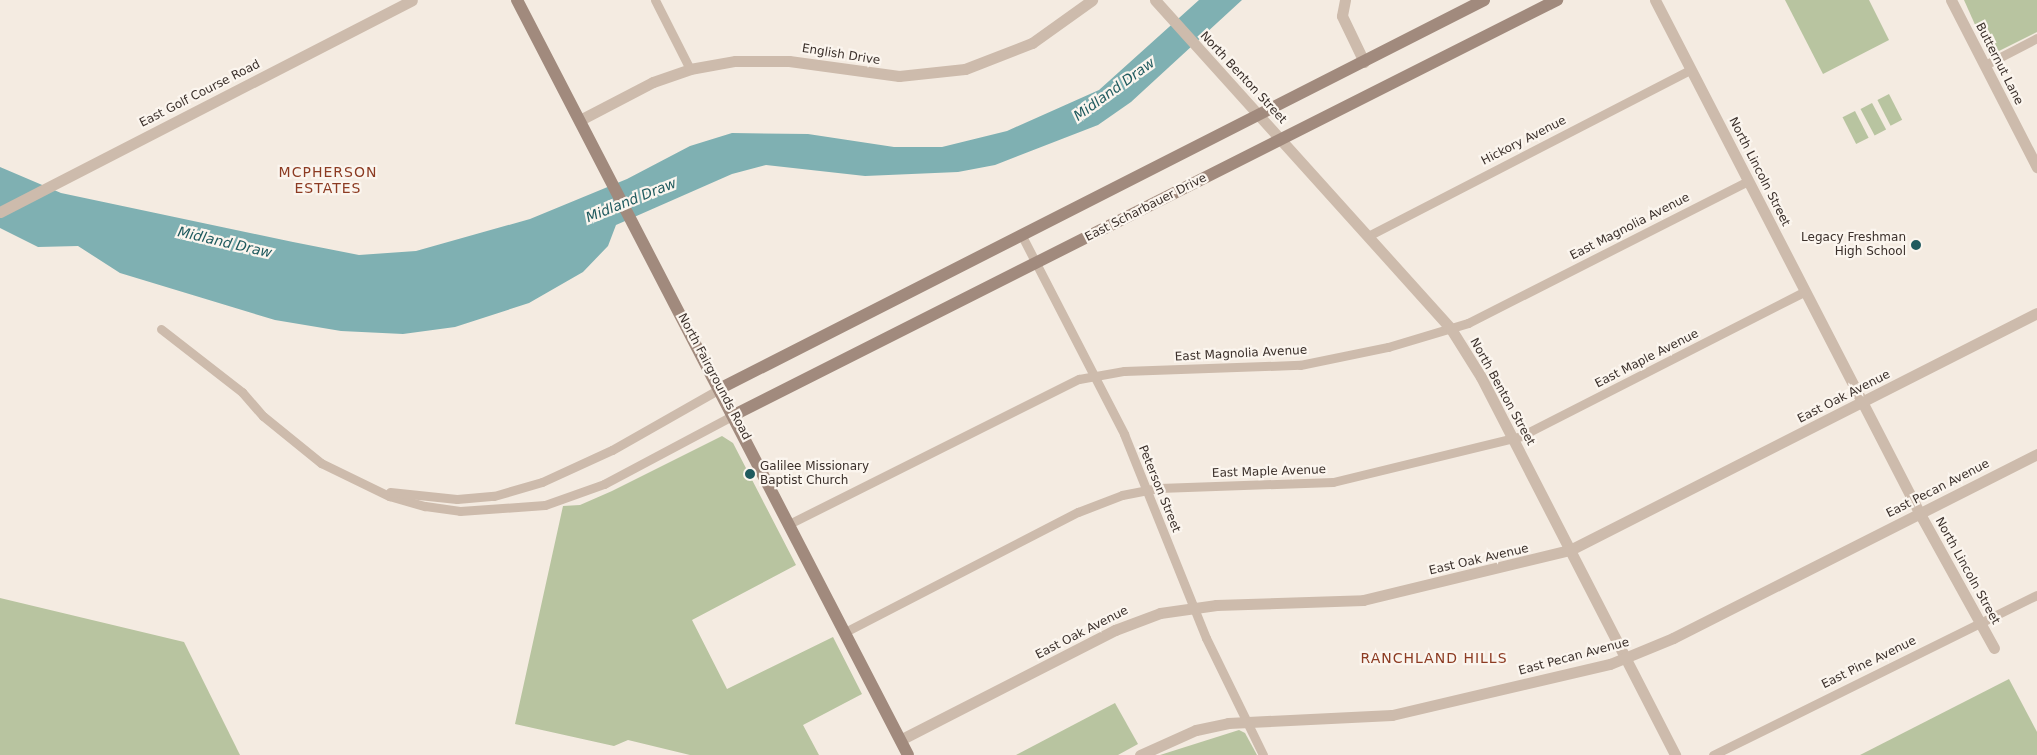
<!DOCTYPE html>
<html>
<head>
<meta charset="utf-8">
<style>
  body { margin:0 }
  #map { position:relative; width:2037px; height:755px; overflow:hidden; background:#f4ebe1; font-family:"DejaVu Sans",sans-serif }
  div>[style] { position:absolute }
  [style*='--x'] { left:calc(var(--x)*1px); top:calc(var(--y)*1px); width:calc(var(--w)*1px); rotate:calc(var(--a)*1deg) }
  .green>* { inset:0; background:#b8c4a0; transform-origin:0 0 }
  .water>* { inset:0; background:#7fb0b2 }
  .minor>* { height:9px; margin:-4.5px; padding:0 4.5px; transform-origin:4.5px; border-radius:4.5px; background:#cdbbac }
  .tertiary>* { height:11px; margin:-5.5px; padding:0 5.5px; transform-origin:5.5px; border-radius:5.5px; background:#cdbbac }
  .secondary>* { height:12px; margin:-6px; padding:0 6px; transform-origin:6px; border-radius:6px; background:#a18a7d }
  .dots>* { width:14px; height:14px; translate:-50% -50%; box-sizing:border-box; border:2px solid #fbf5ee; border-radius:50% }
  span { translate:-50% -50%; white-space:nowrap; text-align:center; line-height:1.15; -webkit-text-stroke:4.5px #fbf5ee; paint-order:stroke }
  .street-label { font-size:12px; color:#3b302b }
  .poi-label { font-size:12px; color:#3b302b }
  .right { translate:-100% -50%; text-align:right }
  .left { translate:0 -50%; text-align:left }
  .water-label { font-size:14px; color:#1f5a5e; font-style:italic }
  .neighbourhood-label { font-size:14px; color:#8c3b22; letter-spacing:1px }
</style>
</head>
<body>
<div id="map">
  <div class="green">
    <i style="clip-path:polygon(1785px 0,1869px 0,1889px 40px,1823px 74px)"></i>
    <i style="clip-path:polygon(1964px 0,2037px 0,2037px 32px,1989px 56px)"></i>
    <i style="left:1889px;top:94px;width:29px;height:13px;rotate:63deg"></i>
    <i style="left:1872px;top:103px;width:30px;height:13px;rotate:62deg"></i>
    <i style="left:1855px;top:111px;width:30px;height:14px;rotate:63deg"></i>
    <i style="clip-path:polygon(722px 436px,733px 443px,796px 565px,692px 620px,727px 689px,833px 637px,862px 694px,803px 725px,819px 755px,690px 755px,628px 740px,614px 746px,515px 724px,563px 506px,580px 505px,612px 491px)"></i>
    <i style="clip-path:polygon(0 598px,184px 642px,240px 755px,0 755px)"></i>
    <i style="clip-path:polygon(2009px 679px,2037px 732px,2037px 755px,1860px 755px)"></i>
    <i style="clip-path:polygon(1115px 703px,1138px 744px,1118px 755px,1016px 755px)"></i>
    <i style="clip-path:polygon(1239px 730px,1245px 733px,1257px 755px,1160px 755px)"></i>
  </div>
  <div class="water">
    <i style="clip-path:polygon(1199px 0,1242px 0,1131px 102px,1098px 125px,995px 165px,958px 172px,865px 176px,766px 165px,732px 174px,616px 225px,608px 246px,583px 272px,529px 303px,455px 327px,403px 334px,341px 331px,275px 320px,120px 273px,78px 246px,38px 247px,0 228px,0 167px,61px 193px,293px 242px,359px 255px,416px 251px,530px 219px,627px 179px,690px 146px,732px 133px,808px 134px,894px 147px,942px 147px,1007px 131px,1099px 90px)"></i>
  </div>
  <div class="minor">
    <i style="--x:655;--y:0;--w:77;--a:63.1"></i>
    <i style="--x:1985;--y:65;--w:59;--a:-27.4"></i>
    <i style="--x:1370;--y:235;--w:361;--a:-27.3"></i>
    <i style="--x:1022;--y:236;--w:223;--a:62.7"></i>
    <i style="--x:1124;--y:434;--w:220;--a:68.1"></i>
    <i style="--x:1206;--y:638;--w:130;--a:64"></i>
    <i style="--x:161;--y:329;--w:103;--a:37.9"></i>
    <i style="--x:242;--y:392;--w:32;--a:49"></i>
    <i style="--x:263;--y:416;--w:75;--a:39"></i>
    <i style="--x:321;--y:463;--w:76;--a:25.9"></i>
    <i style="--x:389;--y:496;--w:37;--a:16"></i>
    <i style="--x:425;--y:506;--w:35;--a:8"></i>
    <i style="--x:460;--y:511;--w:85;--a:-4"></i>
    <i style="--x:545;--y:505;--w:63;--a:-19.6"></i>
    <i style="--x:604;--y:484;--w:147;--a:-28"></i>
    <i style="--x:390;--y:492;--w:67;--a:6"></i>
    <i style="--x:457;--y:499;--w:37;--a:-5"></i>
    <i style="--x:494;--y:496;--w:50;--a:-16.3"></i>
    <i style="--x:542;--y:482;--w:77;--a:-24.6"></i>
    <i style="--x:612;--y:450;--w:125;--a:-29.6"></i>
    <i style="--x:791;--y:523;--w:322;--a:-26.6"></i>
    <i style="--x:1079;--y:379;--w:46;--a:-10.1"></i>
    <i style="--x:1124;--y:371;--w:176;--a:-2"></i>
    <i style="--x:1300;--y:365;--w:90;--a:-11.6"></i>
    <i style="--x:1388;--y:347;--w:84;--a:-16.7"></i>
    <i style="--x:1468;--y:323;--w:314;--a:-26.9"></i>
    <i style="--x:847;--y:631;--w:260;--a:-27.3"></i>
    <i style="--x:1078;--y:512;--w:47;--a:-21.1"></i>
    <i style="--x:1122;--y:495;--w:38;--a:-11"></i>
    <i style="--x:1159;--y:488;--w:174;--a:-2"></i>
    <i style="--x:1333;--y:482;--w:194;--a:-13.7"></i>
    <i style="--x:1521;--y:436;--w:318;--a:-27"></i>
    <i style="--x:1713;--y:755;--w:361;--a:-26.3"></i>
  </div>
  <div class="tertiary">
    <i style="--x:1155;--y:0;--w:443;--a:48"></i>
    <i style="--x:1451;--y:329;--w:57;--a:58"></i>
    <i style="--x:1481;--y:377;--w:425;--a:62.8"></i>
    <i style="--x:1345;--y:0;--w:16;--a:101"></i>
    <i style="--x:1342;--y:16;--w:51;--a:64.4"></i>
    <i style="--x:1655;--y:0;--w:578;--a:62.73"></i>
    <i style="--x:1920;--y:514;--w:153;--a:61.1"></i>
    <i style="--x:1951;--y:0;--w:188;--a:62.8"></i>
    <i style="--x:580;--y:120;--w:82;--a:-27.5"></i>
    <i style="--x:653;--y:82;--w:39;--a:-19"></i>
    <i style="--x:690;--y:69;--w:46;--a:-10.1"></i>
    <i style="--x:735;--y:61;--w:54;--a:0"></i>
    <i style="--x:789;--y:61;--w:111;--a:7.8"></i>
    <i style="--x:899;--y:76;--w:66;--a:-6.1"></i>
    <i style="--x:965;--y:69;--w:72;--a:-21.2"></i>
    <i style="--x:1032;--y:43;--w:74;--a:-35.6"></i>
    <i style="--x:0;--y:212;--w:463;--a:-27.2"></i>
    <i style="--x:900;--y:740;--w:242;--a:-27.1"></i>
    <i style="--x:1115;--y:630;--w:48;--a:-20.7"></i>
    <i style="--x:1160;--y:613;--w:57;--a:-8.1"></i>
    <i style="--x:1216;--y:605;--w:147;--a:-1.9"></i>
    <i style="--x:1363;--y:600;--w:213;--a:-13.6"></i>
    <i style="--x:1570;--y:550;--w:524;--a:-26.91"></i>
    <i style="--x:1140;--y:755;--w:61;--a:-24.1"></i>
    <i style="--x:1196;--y:730;--w:33;--a:-12"></i>
    <i style="--x:1228;--y:723;--w:164;--a:-2.8"></i>
    <i style="--x:1392;--y:715;--w:224;--a:-13.2"></i>
    <i style="--x:1610;--y:664;--w:68;--a:-22.4"></i>
    <i style="--x:1673;--y:638;--w:408;--a:-26.8"></i>
  </div>
  <div class="secondary">
    <i style="--x:517;--y:0;--w:850;--a:62.62"></i>
    <i style="--x:721;--y:388;--w:856;--a:-26.95"></i>
    <i style="--x:734;--y:415;--w:922;--a:-26.76"></i>
  </div>
  <div class="dots">
    <i style="left:1916px;top:245px;background:#1f5a5e"></i>
    <i style="left:750px;top:474px;background:#1f5a5e"></i>
  </div>
  <div class="street-label">
    <span style="left:841px;top:55px;rotate:9deg">English Drive</span>
    <span style="left:1999px;top:64px;rotate:63deg">Butternut Lane</span>
    <span style="left:1243px;top:78px;rotate:47deg">North Benton Street</span>
    <span style="left:200px;top:94px;rotate:-27deg">East Golf Course Road</span>
    <span style="left:1524px;top:141px;rotate:-27deg">Hickory Avenue</span>
    <span style="left:1759px;top:172px;rotate:63deg">North Lincoln Street</span>
    <span style="left:1146px;top:208px;rotate:-27deg">East Scharbauer Drive</span>
    <span style="left:1630px;top:227px;rotate:-27deg">East Magnolia Avenue</span>
    <span style="left:1241px;top:354px;rotate:-3deg">East Magnolia Avenue</span>
    <span style="left:1647px;top:359px;rotate:-27deg">East Maple Avenue</span>
    <span style="left:714px;top:377px;rotate:62deg">North Fairgrounds Road</span>
    <span style="left:1502px;top:392px;rotate:61deg">North Benton Street</span>
    <span style="left:1844px;top:397px;rotate:-27deg">East Oak Avenue</span>
    <span style="left:1269px;top:472px;rotate:-2deg">East Maple Avenue</span>
    <span style="left:1159px;top:489px;rotate:68deg">Peterson Street</span>
    <span style="left:1938px;top:489px;rotate:-27deg">East Pecan Avenue</span>
    <span style="left:1479px;top:560px;rotate:-13deg">East Oak Avenue</span>
    <span style="left:1967px;top:571px;rotate:61deg">North Lincoln Street</span>
    <span style="left:1082px;top:633px;rotate:-27deg">East Oak Avenue</span>
    <span style="left:1574px;top:657px;rotate:-15deg">East Pecan Avenue</span>
    <span style="left:1869px;top:663px;rotate:-26deg">East Pine Avenue</span>
  </div>
  <div class="poi-label">
    <span class="right" style="left:1906px;top:245px">Legacy Freshman<br>High School</span>
    <span class="left" style="left:760px;top:474px">Galilee Missionary<br>Baptist Church</span>
  </div>
  <div class="water-label">
    <span style="left:1114px;top:89px;rotate:-36deg">Midland Draw</span>
    <span style="left:631px;top:200px;rotate:-22deg">Midland Draw</span>
    <span style="left:225px;top:242px;rotate:13deg">Midland Draw</span>
  </div>
  <div class="neighbourhood-label">
    <span style="left:328px;top:180px">MCPHERSON<br>ESTATES</span>
    <span style="left:1434px;top:658px">RANCHLAND HILLS</span>
  </div>
</div>
</body>
</html>
